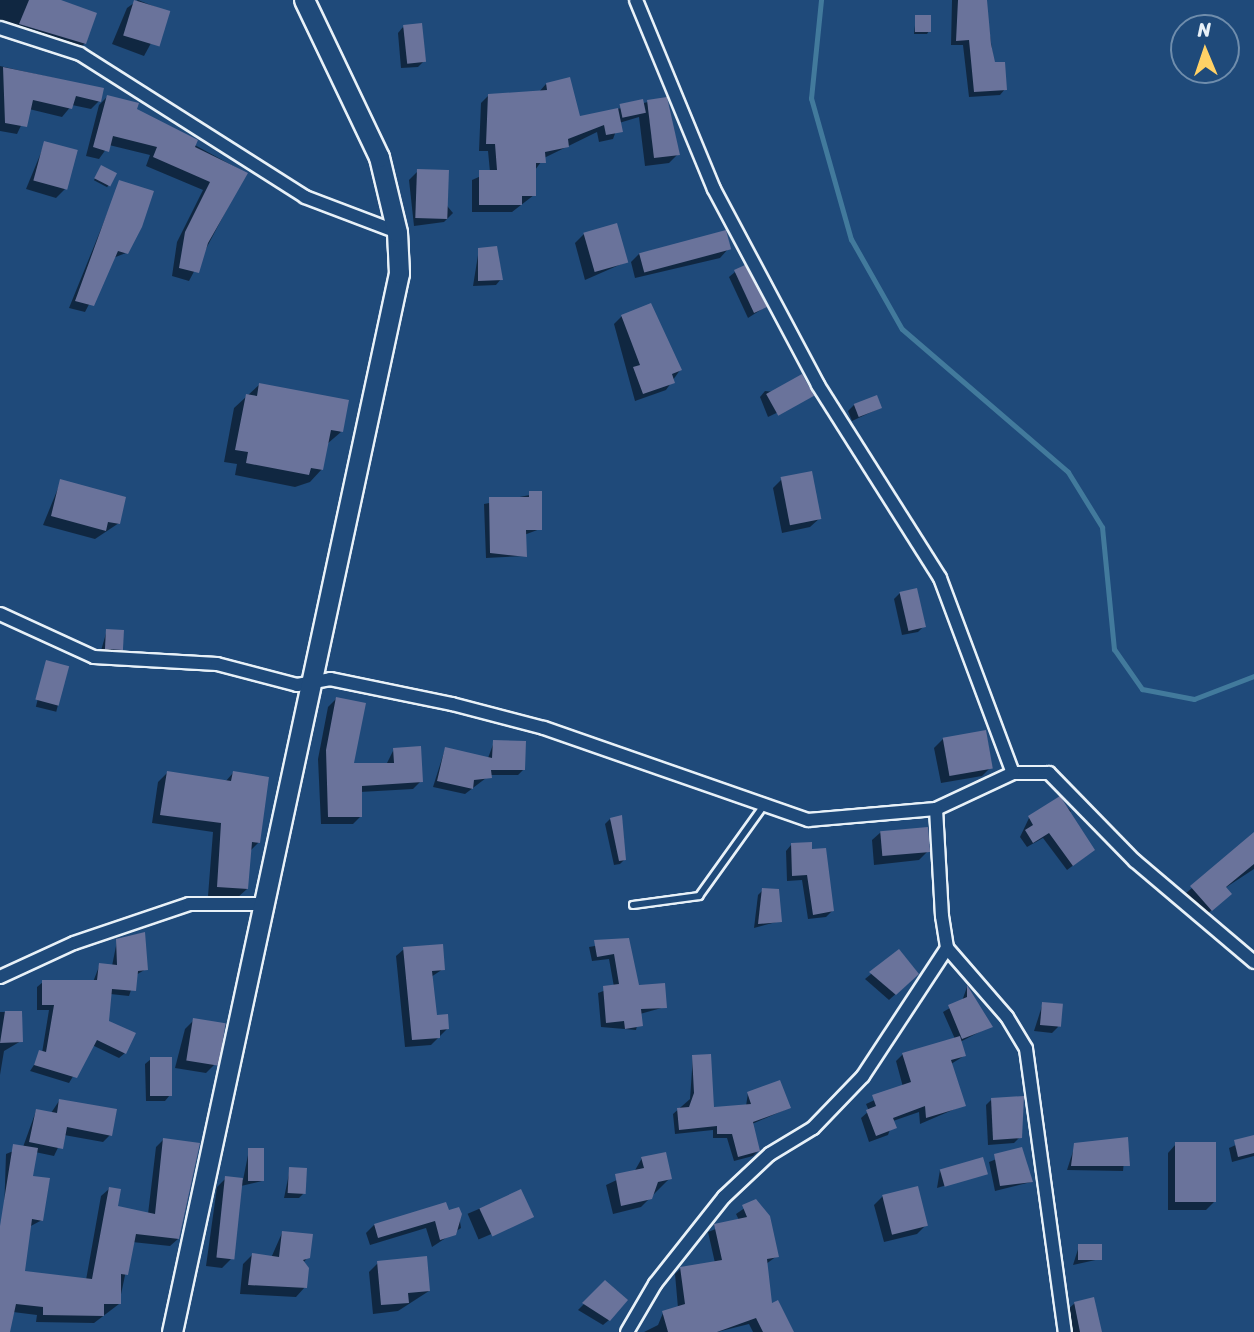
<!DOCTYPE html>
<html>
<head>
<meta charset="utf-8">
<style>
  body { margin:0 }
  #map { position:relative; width:1254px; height:1332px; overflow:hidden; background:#1f4a7a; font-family:Sriracha,sans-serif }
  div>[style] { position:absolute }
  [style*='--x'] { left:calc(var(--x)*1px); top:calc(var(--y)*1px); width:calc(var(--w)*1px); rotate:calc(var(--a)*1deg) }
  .shadow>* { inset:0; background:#0007; transform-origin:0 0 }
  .stream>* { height:5px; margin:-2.5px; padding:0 2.5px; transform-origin:2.5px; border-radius:2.5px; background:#427a9c }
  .building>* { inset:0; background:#6a739b; transform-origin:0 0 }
  .roads { filter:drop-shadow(2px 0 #e8f1f8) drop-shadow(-2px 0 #e8f1f8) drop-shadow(0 2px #e8f1f8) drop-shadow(0 -2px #e8f1f8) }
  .lane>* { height:6px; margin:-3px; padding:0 3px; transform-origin:3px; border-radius:3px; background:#1f4a7a }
  .street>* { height:12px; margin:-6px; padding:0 6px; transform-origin:6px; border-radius:6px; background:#1f4a7a }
  .secondary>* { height:19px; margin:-9.5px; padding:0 9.5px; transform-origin:9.5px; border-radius:9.5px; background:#1f4a7a }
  span { translate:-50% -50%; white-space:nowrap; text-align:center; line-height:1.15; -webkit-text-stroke:6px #1f4a7a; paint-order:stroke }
  .north { position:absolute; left:1170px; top:14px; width:70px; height:70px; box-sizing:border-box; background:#1f4a7a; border:2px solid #6f8dac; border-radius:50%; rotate:358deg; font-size:19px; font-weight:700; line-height:28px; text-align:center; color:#e8f1f8 }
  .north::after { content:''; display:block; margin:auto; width:24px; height:32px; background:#ffd166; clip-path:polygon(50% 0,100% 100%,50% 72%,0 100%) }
</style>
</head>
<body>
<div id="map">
  <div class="shadow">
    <i style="clip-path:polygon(0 0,55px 0,85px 43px,78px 50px,0 25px)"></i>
    <i style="clip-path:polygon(138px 0,168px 12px,144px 56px,112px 44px,127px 8px)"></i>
    <i style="clip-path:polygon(952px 0,985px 0,994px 64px,1005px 89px,1000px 95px,969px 97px,963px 45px,951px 45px)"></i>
    <i style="clip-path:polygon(916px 17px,929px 31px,927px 34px,914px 34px)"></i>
    <i style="clip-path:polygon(403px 27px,424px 61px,418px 67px,401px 68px,398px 33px)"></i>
    <i style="clip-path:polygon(0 66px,102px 89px,99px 101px,91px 109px,72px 105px,62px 117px,29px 109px,17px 134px,0 131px)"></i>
    <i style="clip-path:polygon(546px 84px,578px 118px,648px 102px,678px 154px,669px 163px,645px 166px,639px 117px,619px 123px,613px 139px,599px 142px,597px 132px,544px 158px,535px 170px,534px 195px,512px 212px,472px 212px,472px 180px,490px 172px,488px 151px,479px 151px,481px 103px,489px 95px,538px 93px)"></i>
    <i style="clip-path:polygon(107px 97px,246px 173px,189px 281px,172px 276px,177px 242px,203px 190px,146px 166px,150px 155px,109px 145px,99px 159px,86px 156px,99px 105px)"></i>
    <i style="clip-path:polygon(45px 143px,65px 189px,56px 198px,26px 189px)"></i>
    <i style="left:101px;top:167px;width:15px;height:15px;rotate:28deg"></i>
    <i style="clip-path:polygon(418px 171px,453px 213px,444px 222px,414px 226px,409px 180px)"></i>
    <i style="clip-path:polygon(120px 182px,126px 253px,113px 258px,85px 312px,69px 308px)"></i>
    <i style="clip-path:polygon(584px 234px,626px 262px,585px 280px,575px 243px)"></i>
    <i style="clip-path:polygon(729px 248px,720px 258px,635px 278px,631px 262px,640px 253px)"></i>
    <i style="clip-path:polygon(479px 249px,501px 279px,496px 285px,473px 286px)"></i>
    <i style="clip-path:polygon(735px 272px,765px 307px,748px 318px,729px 277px)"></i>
    <i style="clip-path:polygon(622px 316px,680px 370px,666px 390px,635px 401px,614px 324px)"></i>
    <i style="clip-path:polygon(260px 384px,341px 432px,327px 444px,322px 469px,310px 482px,295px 487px,235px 475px,237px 464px,224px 462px,234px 408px)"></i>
    <i style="clip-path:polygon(765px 391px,812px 396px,768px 417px,760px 397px)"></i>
    <i style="clip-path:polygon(854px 405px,880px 408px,852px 421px,848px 411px)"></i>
    <i style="clip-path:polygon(782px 479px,820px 518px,810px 527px,782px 533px,773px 488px)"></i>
    <i style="clip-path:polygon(61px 481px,119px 523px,95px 539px,43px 525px)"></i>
    <i style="clip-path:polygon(540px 493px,540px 529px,524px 535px,525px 556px,486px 558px,484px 504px)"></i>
    <i style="clip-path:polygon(900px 593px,924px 626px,918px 632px,902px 635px,894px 599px)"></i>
    <i style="clip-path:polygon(107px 630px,121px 649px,115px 655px,100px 654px)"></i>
    <i style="left:47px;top:662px;width:21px;height:46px;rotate:14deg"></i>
    <i style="clip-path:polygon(336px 699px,352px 765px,386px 765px,394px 749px,421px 781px,413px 789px,360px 792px,361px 816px,353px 824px,321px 824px,318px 759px,328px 707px)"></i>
    <i style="clip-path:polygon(943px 739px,991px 767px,982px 776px,941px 783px,934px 748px)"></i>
    <i style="clip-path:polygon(494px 742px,523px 770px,518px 775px,490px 775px,465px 794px,433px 787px,445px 749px,488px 758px)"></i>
    <i style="clip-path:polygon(167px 773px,225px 782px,233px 773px,259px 842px,250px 851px,247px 889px,237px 898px,208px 896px,213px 832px,152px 823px,158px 782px)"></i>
    <i style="clip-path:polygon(1059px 799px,1071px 811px,1066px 816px,1087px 855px,1067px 870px,1043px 838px,1027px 847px,1020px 837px,1029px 818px)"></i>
    <i style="clip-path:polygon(610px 819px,625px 859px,620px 864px,614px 865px,605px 824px)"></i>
    <i style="clip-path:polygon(881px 832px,928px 851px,919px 860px,874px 865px,872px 840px)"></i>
    <i style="clip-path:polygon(1254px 837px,1254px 869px,1225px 888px,1224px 899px,1205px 916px,1186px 893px)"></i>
    <i style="clip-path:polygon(791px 845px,811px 851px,832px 911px,826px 917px,808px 919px,802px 880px,787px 881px,786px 851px)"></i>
    <i style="clip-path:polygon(763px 890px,780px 921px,754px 928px,758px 895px)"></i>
    <i style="clip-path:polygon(628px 940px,638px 986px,665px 1007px,640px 1014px,636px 1030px,601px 1027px,598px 993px,614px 987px,609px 959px,592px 961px,589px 947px)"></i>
    <i style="clip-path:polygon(117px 941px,146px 969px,136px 975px,129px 996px,110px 994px,107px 1022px,125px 1053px,119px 1058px,92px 1045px,69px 1083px,30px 1071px,42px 1053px,49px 1010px,37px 1010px,37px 987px,43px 982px,93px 982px,100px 964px,112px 966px)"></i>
    <i style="clip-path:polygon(404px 949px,443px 969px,431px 977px,435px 1016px,447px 1029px,431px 1045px,405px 1047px,396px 956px)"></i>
    <i style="clip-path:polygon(899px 951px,911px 980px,889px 1000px,865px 979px)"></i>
    <i style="clip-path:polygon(967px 987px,991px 1026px,960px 1042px,964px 1056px,951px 1064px,964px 1105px,920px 1124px,919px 1112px,893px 1121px,888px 1135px,869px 1142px,861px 1118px,869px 1111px,866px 1104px,903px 1087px,896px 1061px,903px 1054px,955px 1039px,943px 1012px,962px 1001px)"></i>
    <i style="clip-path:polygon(1043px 1003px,1058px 1027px,1052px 1033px,1034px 1031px)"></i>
    <i style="clip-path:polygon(0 1012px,21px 1012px,21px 1041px,4px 1051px,0 1075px)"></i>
    <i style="clip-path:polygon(194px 1020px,215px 1064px,206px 1073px,175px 1068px,185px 1029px)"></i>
    <i style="clip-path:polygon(693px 1056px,713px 1109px,746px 1106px,748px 1093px,789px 1108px,752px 1124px,758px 1151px,753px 1156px,734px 1161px,727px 1138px,713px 1138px,713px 1130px,675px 1134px,673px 1114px,690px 1099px)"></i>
    <i style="clip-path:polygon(151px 1059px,170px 1095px,165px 1101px,146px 1101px,145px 1064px)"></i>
    <i style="clip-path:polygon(991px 1100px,1020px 1137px,1014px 1143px,988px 1145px,986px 1105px)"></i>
    <i style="clip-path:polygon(59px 1101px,110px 1135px,103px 1142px,64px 1135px,54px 1156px,35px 1152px,31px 1177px,42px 1220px,29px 1227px,23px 1272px,86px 1280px,101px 1196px,109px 1189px,116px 1207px,148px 1214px,156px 1147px,163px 1140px,178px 1239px,170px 1246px,132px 1242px,119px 1304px,94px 1323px,36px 1322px,37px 1315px,13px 1312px,9px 1332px,0 1332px,6px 1154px,23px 1147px,36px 1111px,51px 1113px)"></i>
    <i style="clip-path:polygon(1254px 1137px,1254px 1156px,1232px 1162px,1229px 1148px)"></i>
    <i style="clip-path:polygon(1126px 1139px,1123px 1171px,1067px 1170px,1075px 1145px)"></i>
    <i style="clip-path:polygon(1176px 1144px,1214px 1202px,1206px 1210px,1168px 1210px,1168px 1153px)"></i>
    <i style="clip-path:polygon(1022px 1149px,1031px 1182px,995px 1191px,989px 1162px)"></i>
    <i style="clip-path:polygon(249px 1150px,262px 1181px,241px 1186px,231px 1259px,222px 1268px,206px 1266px,217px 1187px,226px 1178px,243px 1180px)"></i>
    <i style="clip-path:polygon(642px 1158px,670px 1178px,641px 1207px,613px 1214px,606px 1185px,634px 1172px)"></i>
    <i style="clip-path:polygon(290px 1169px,305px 1192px,299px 1198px,284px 1198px)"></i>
    <i style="clip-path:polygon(940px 1170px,986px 1173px,937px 1188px)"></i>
    <i style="left:521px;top:1191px;width:28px;height:58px;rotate:67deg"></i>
    <i style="clip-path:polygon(883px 1196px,926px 1225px,917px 1234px,884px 1242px,874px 1205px)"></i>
    <i style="clip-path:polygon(755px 1201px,777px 1256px,766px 1264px,771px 1305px,792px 1332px,753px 1332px,749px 1324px,717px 1332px,644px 1332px,658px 1325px,663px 1313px,678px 1308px,675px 1274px,682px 1267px,715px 1263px,708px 1232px,739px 1220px,736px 1214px)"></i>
    <i style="clip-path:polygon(458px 1209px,461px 1228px,432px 1247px,426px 1228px,370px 1245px,366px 1233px,374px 1225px)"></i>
    <i style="clip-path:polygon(282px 1233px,308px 1257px,303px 1263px,305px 1287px,296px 1297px,240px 1294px,243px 1264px,252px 1255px,271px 1258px)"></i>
    <i style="clip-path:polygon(1079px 1246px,1100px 1259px,1073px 1265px)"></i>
    <i style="clip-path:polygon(378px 1263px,429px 1291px,398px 1311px,373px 1314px,369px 1272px)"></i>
    <i style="clip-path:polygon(605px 1283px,609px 1320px,603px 1325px,578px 1310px)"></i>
    <i style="clip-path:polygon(1075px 1303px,1100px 1332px,1072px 1332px,1067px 1310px)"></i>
  </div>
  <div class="stream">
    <i style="--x:821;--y:0;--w:99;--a:95.8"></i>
    <i style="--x:811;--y:98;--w:147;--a:74.2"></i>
    <i style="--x:851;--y:239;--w:103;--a:60.5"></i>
    <i style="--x:902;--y:329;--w:219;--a:40.7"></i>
    <i style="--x:1068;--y:472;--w:65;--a:58.3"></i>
    <i style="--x:1102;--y:527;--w:123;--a:84.4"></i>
    <i style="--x:1114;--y:649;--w:49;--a:55"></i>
    <i style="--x:1142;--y:689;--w:53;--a:10.9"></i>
    <i style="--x:1194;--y:699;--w:64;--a:-21"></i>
  </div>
  <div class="building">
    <i style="clip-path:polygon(29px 0,61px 0,97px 13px,86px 44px,19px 24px)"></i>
    <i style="left:134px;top:0;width:38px;height:37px;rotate:17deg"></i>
    <i style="clip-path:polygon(958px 0,987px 0,991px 44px,995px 62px,1005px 62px,1007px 90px,974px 92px,969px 40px,956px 41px)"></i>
    <i style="left:915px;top:15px;width:16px;height:17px"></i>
    <i style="left:422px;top:23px;width:39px;height:19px;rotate:84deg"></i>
    <i style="clip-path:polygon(3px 67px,104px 88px,101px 102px,76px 96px,72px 109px,33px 100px,27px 127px,5px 123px)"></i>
    <i style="clip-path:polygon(570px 77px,580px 116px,618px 108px,623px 132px,606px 135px,604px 125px,568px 139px,569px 147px,545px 152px,546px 163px,536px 163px,536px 196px,522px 196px,522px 205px,479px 205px,479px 170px,497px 170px,495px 144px,486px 144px,488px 94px,547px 90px,546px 83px)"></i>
    <i style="clip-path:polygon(107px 95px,139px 103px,137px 109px,198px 140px,195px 147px,248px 173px,208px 243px,199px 273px,179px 268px,185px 232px,210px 182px,153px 157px,157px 147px,113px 136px,109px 152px,93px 147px)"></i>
    <i style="clip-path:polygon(667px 97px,680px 155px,654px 158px,647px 100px)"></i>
    <i style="left:643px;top:99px;width:14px;height:24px;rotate:78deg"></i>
    <i style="left:44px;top:141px;width:35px;height:41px;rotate:15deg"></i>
    <i style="left:101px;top:165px;width:18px;height:15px;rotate:27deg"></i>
    <i style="left:417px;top:169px;width:32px;height:49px;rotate:2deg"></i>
    <i style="clip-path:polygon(119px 180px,154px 191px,142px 227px,128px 254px,118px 251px,94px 306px,75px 301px)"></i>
    <i style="left:617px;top:223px;width:41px;height:35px;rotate:74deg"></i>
    <i style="left:726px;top:230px;width:20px;height:90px;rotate:75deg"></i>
    <i style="clip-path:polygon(497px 246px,503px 280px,478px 281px,478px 248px)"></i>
    <i style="clip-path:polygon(745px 265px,767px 307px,754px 313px,734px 270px)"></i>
    <i style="clip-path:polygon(651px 303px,682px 370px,672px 374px,675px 383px,643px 394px,633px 367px,640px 365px,621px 315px)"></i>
    <i style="left:802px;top:374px;width:25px;height:41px;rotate:61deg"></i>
    <i style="clip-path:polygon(259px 383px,349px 400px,343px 432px,331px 430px,323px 470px,311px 468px,309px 475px,246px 463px,248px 452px,235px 450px,246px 394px,257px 396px)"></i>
    <i style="left:877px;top:395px;width:14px;height:25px;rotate:69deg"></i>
    <i style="left:812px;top:471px;width:49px;height:32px;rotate:79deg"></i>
    <i style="clip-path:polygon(60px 479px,126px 497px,120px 524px,108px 522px,106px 531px,51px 516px)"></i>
    <i style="clip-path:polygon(529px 491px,542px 491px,542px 530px,526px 530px,527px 557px,490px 553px,489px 497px,529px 497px)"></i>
    <i style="left:917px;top:588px;width:40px;height:18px;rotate:77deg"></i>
    <i style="left:106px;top:629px;width:18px;height:20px;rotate:3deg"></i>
    <i style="left:46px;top:660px;width:24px;height:41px;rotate:15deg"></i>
    <i style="clip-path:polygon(336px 697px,366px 703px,354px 763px,394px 763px,393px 748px,421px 746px,423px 782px,362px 786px,362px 817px,328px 817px,326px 750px)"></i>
    <i style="left:986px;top:730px;width:39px;height:44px;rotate:80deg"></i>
    <i style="clip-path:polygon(493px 740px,526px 741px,525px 770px,491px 770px,492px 778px,474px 780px,473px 789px,437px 781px,445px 747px,492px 758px)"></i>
    <i style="clip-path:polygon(167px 771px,231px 781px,233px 771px,269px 777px,260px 843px,252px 842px,248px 889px,217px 887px,221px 823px,160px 815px)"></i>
    <i style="clip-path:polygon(1060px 796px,1095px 850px,1073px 866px,1049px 833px,1033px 843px,1025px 830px,1033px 825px,1028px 816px)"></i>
    <i style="clip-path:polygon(622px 815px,626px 860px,619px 861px,610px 818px)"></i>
    <i style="left:928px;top:827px;width:25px;height:48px;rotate:85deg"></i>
    <i style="clip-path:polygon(1254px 832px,1254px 864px,1226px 887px,1232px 894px,1212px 911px,1190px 886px)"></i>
    <i style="clip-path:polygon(812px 842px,812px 849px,826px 848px,834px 911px,813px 915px,807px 875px,792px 876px,791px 843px)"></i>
    <i style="clip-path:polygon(762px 888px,779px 889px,782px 922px,758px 924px)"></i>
    <i style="clip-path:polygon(145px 932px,148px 970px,138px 971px,136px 991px,112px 989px,109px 1021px,136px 1033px,126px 1054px,97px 1040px,77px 1078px,34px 1065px,39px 1050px,46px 1052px,54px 1005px,42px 1005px,42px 980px,97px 980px,99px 963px,117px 965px,116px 939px)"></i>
    <i style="clip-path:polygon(629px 938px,639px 985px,665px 983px,667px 1008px,641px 1009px,643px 1026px,625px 1029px,624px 1021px,606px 1023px,603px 986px,619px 984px,614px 954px,597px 957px,594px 940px)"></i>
    <i style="clip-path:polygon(443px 944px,445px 970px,432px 971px,437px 1015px,448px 1014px,449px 1029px,440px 1030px,440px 1038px,412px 1040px,403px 947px)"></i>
    <i style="clip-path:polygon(899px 949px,919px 974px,896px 995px,869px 972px)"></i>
    <i style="clip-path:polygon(967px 985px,993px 1027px,962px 1039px,948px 1005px,967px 997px)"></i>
    <i style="left:1042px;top:1002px;width:21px;height:23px;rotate:5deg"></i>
    <i style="clip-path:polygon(5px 1011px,22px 1011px,23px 1042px,0 1043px)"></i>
    <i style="left:193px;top:1018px;width:33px;height:43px;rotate:9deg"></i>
    <i style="clip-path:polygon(960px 1036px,966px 1056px,951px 1060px,966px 1106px,926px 1118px,925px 1106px,893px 1118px,897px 1128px,876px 1136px,866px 1110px,876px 1106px,872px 1095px,911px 1082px,902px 1053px)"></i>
    <i style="clip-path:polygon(711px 1054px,714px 1107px,751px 1104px,747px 1092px,780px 1080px,791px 1108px,753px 1122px,760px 1151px,738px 1157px,732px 1134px,717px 1134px,717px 1126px,679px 1130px,677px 1108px,689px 1107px,694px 1093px,692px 1055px)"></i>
    <i style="left:150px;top:1057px;width:22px;height:39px"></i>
    <i style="clip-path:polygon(1024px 1096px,1022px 1138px,993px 1140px,991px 1098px)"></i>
    <i style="clip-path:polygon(59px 1099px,117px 1109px,112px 1136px,67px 1127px,63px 1149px,29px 1142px,36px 1109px,57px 1113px)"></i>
    <i style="clip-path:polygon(1254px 1135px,1254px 1153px,1238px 1157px,1234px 1140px)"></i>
    <i style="clip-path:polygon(1128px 1137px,1130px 1166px,1071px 1166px,1074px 1143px)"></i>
    <i style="clip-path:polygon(163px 1138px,200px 1143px,179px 1239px,136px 1234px,128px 1275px,121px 1274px,121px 1304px,104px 1304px,104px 1316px,43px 1315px,43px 1307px,16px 1304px,10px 1332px,0 1332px,0 1226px,13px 1144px,38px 1148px,33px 1176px,50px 1178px,43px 1221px,32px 1219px,25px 1271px,92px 1279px,109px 1187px,121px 1189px,118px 1206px,155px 1214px)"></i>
    <i style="left:1216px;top:1142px;width:60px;height:41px;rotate:90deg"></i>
    <i style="clip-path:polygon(1022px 1147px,1033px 1182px,1000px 1186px,994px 1154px)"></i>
    <i style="left:248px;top:1148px;width:16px;height:33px"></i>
    <i style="clip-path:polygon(666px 1152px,672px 1179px,658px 1182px,652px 1199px,621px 1206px,615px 1174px,644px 1168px,641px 1157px)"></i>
    <i style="left:983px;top:1157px;width:18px;height:45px;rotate:74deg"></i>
    <i style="left:289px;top:1167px;width:18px;height:26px;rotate:3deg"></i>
    <i style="left:225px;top:1176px;width:18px;height:82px;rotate:6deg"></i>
    <i style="left:918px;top:1186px;width:41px;height:37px;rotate:76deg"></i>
    <i style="left:521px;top:1189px;width:31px;height:46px;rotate:65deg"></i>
    <i style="clip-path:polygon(756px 1199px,770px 1216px,779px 1257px,767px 1259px,772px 1303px,778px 1300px,794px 1332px,763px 1332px,756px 1318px,717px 1332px,668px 1332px,662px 1311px,685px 1304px,680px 1267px,722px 1260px,714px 1224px,747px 1217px,742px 1205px)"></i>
    <i style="clip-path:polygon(446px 1202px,449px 1210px,459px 1207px,462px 1214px,456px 1235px,440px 1240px,435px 1221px,378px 1238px,374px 1224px)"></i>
    <i style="clip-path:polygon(282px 1231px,313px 1234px,310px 1258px,303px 1260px,309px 1268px,307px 1288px,248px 1285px,252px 1253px,279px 1257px)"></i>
    <i style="left:1078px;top:1244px;width:24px;height:16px"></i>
    <i style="clip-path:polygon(427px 1256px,430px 1291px,408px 1293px,409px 1303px,381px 1305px,377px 1261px)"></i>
    <i style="clip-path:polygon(605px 1280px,628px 1300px,610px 1321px,582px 1303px)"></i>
    <i style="clip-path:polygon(1094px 1297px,1102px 1332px,1080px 1332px,1074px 1302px)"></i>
  </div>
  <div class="roads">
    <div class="lane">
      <i style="--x:633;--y:905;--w:67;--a:-7.8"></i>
      <i style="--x:699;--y:896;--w:108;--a:-54.4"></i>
    </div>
    <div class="street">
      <i style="--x:636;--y:0;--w:204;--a:67.6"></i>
      <i style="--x:714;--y:189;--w:222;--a:62"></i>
      <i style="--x:818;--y:385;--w:228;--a:57.7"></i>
      <i style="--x:940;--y:578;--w:208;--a:69.5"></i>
      <i style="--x:1013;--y:773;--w:36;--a:0"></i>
      <i style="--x:1049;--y:773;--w:123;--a:45.7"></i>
      <i style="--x:1135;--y:861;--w:156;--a:40.3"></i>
      <i style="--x:0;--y:28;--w:84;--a:18"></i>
      <i style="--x:80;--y:54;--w:267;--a:32.4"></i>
      <i style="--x:305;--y:197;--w:98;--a:20.8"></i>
      <i style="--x:0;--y:614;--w:103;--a:24.6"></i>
      <i style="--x:94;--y:657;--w:123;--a:3.3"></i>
      <i style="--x:217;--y:664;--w:83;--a:14.7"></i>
      <i style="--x:297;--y:685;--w:34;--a:-10"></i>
      <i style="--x:330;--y:679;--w:125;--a:11.6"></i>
      <i style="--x:452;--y:704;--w:95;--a:14.6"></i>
      <i style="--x:544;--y:728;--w:280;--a:19.2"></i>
      <i style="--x:808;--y:820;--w:128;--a:-4.9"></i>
      <i style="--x:1013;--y:773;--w:85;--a:154.9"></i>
      <i style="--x:936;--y:809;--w:107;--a:86.8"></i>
      <i style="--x:942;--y:916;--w:32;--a:81"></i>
      <i style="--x:947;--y:948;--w:91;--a:49"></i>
      <i style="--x:1007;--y:1017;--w:37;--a:59"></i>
      <i style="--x:1026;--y:1049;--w:286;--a:82.2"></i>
      <i style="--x:0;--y:977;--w:81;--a:-24.7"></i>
      <i style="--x:74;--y:943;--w:121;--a:-18.7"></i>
      <i style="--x:189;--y:904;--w:70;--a:0"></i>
      <i style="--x:627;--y:1332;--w:56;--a:-59.7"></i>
      <i style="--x:655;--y:1284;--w:111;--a:-51.6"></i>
      <i style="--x:724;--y:1197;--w:63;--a:-43.1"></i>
      <i style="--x:770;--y:1154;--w:50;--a:-31.2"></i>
      <i style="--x:813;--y:1128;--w:72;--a:-46.1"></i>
      <i style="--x:863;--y:1076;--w:153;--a:-56.7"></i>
    </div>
    <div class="secondary">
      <i style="--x:172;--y:1332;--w:1083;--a:-77.9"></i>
      <i style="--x:399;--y:273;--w:41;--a:-92.8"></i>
      <i style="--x:397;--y:232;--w:77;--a:-103.5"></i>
      <i style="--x:379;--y:157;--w:174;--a:-115.5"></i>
    </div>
  </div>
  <div class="north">N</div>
</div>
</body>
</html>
